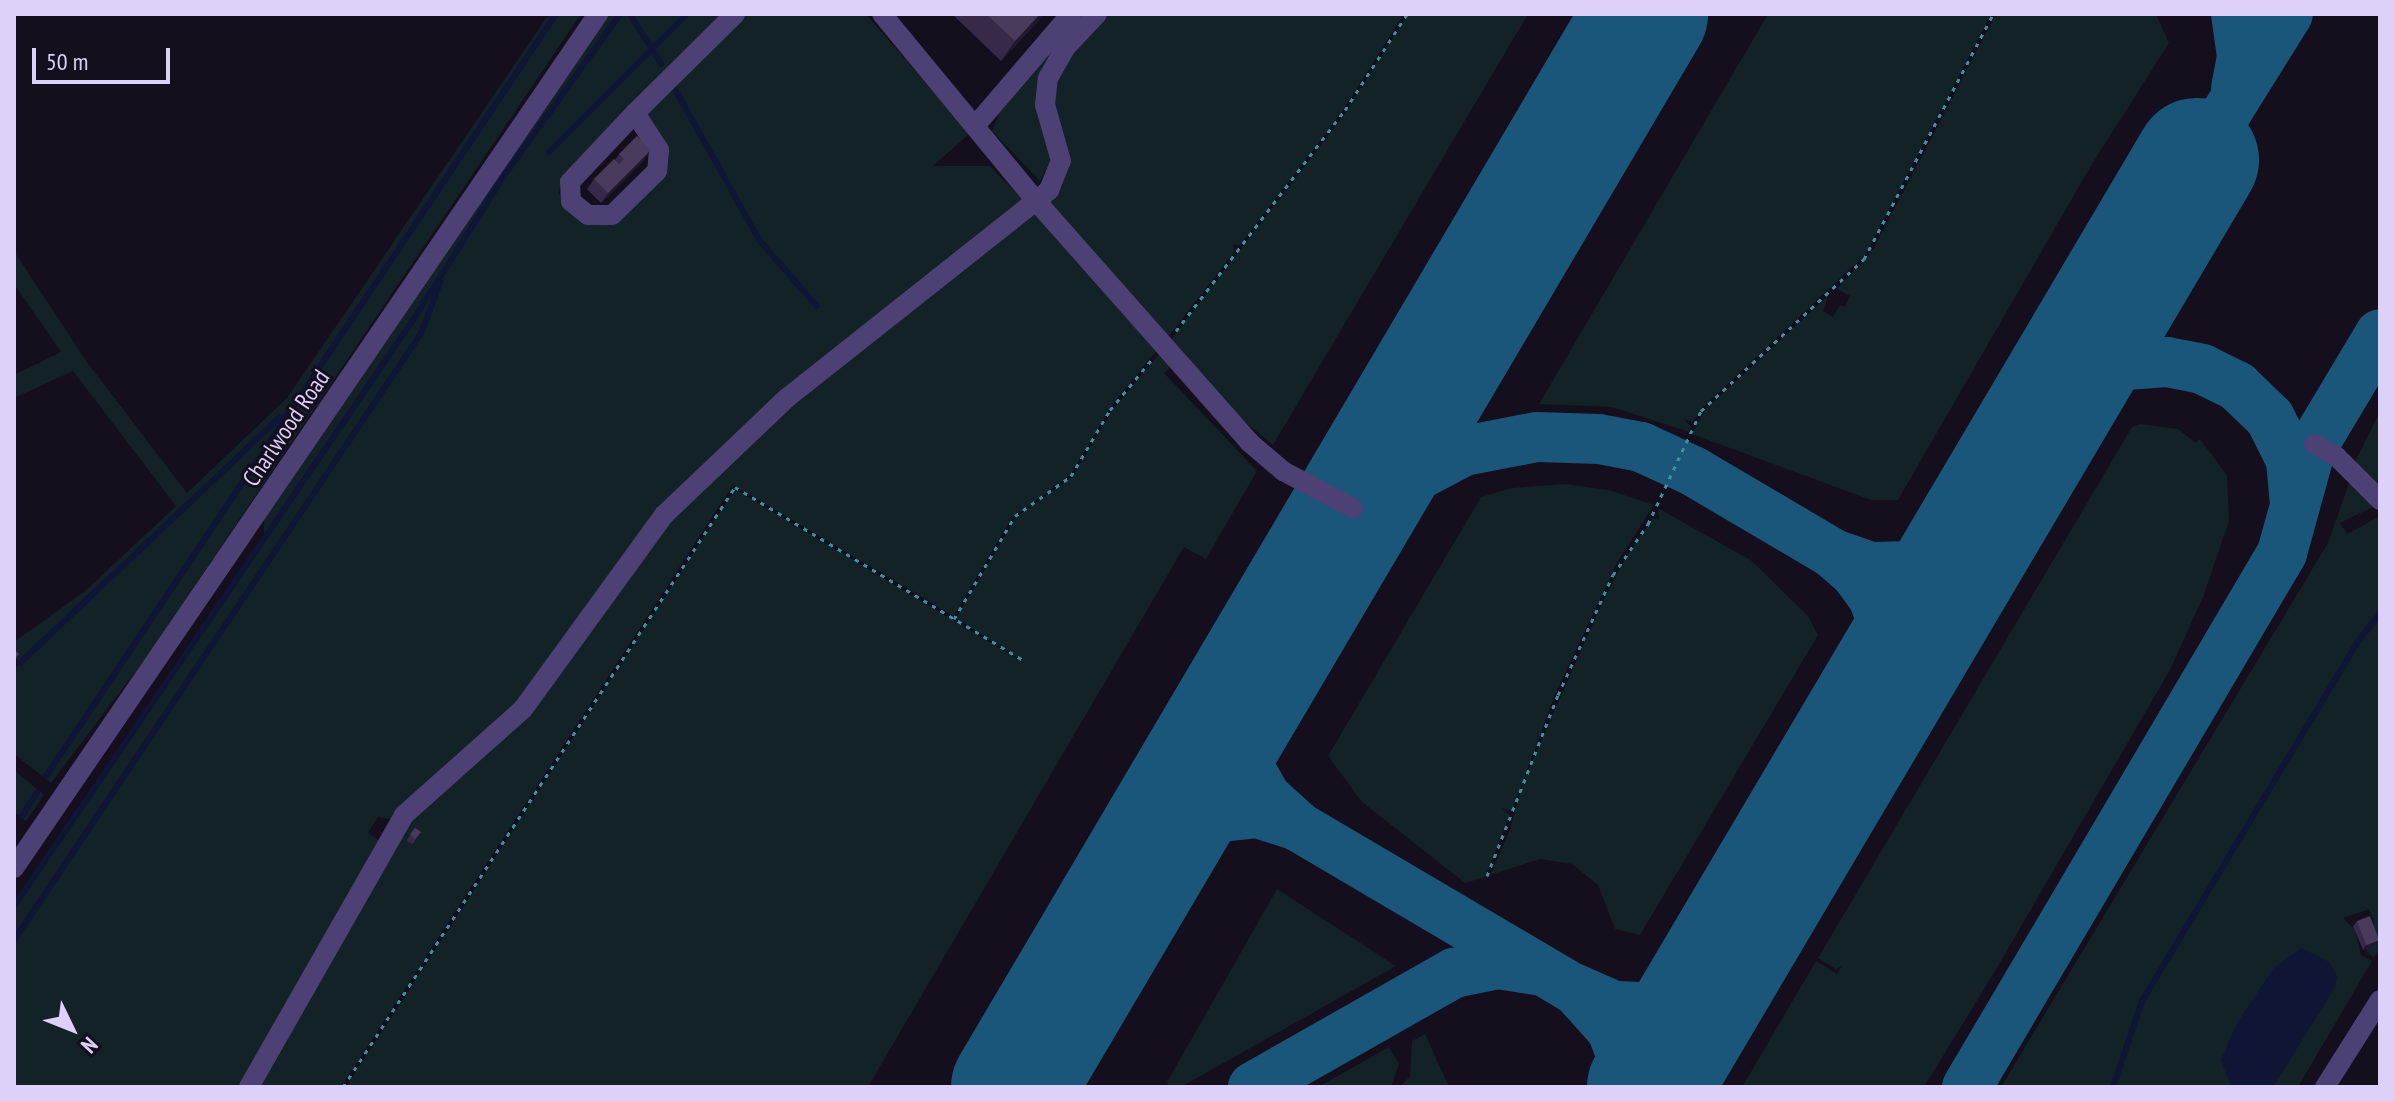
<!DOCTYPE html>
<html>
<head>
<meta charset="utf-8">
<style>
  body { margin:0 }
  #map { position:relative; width:2394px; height:1101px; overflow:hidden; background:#140e1d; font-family:"PT Sans Narrow",sans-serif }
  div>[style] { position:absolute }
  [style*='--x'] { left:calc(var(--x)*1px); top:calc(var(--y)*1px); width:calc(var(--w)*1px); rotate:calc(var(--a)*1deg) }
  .green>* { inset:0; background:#122226 }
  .water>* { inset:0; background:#0f1535 }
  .stream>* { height:6px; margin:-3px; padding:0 3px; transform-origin:3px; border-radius:3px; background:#0f1535 }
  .taxiway>* { height:50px; margin:-25px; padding:0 25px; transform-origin:25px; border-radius:25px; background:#19567a }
  .runway>* { height:124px; margin:-62px; padding:0 62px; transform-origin:62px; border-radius:62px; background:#19567a }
  .path>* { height:3px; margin-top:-1.5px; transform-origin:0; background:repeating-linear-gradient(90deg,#3d92a0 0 4px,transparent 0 10px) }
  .minor>* { height:20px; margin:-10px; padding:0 10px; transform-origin:10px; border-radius:10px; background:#4c4075 }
  .wall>* { inset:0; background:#362a48; transform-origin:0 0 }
  .shaded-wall>* { inset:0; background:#21172f }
  .building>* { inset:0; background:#483b5b; transform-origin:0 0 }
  span { translate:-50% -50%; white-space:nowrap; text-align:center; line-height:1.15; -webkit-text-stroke:6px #140e1d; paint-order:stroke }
  .street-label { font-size:24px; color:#ddd0f9 }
  .frame { position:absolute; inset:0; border:16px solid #ddd0f9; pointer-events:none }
  .north { position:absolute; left:32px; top:989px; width:80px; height:80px; -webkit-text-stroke:6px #140e1d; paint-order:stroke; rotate:133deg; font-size:22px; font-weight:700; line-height:32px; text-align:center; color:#ddd0f9 }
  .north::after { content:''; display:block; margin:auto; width:28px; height:36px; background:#ddd0f9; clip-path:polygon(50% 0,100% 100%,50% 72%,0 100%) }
  .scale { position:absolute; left:32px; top:48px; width:138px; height:36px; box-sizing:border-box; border:4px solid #ddd0f9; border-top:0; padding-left:10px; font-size:24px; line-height:28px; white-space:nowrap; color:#ddd0f9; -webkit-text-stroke:6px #140e1d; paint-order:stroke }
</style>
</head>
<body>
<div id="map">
  <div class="green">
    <i style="clip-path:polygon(549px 14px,581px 14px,145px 659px,51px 783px,14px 754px,14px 670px,20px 663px,14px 657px,14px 642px,85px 591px,176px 506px,73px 371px,14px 398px,14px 375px,61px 352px,14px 284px,14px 251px,87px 362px,187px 493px,287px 398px)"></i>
    <i style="clip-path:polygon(evenodd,605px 14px,866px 14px,970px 133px,933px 166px,990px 166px,1024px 201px,753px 420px,536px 686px,395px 820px,378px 817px,368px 833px,382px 842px,244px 1087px,14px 1087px,14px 901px,264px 536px,264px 520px,605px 14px,638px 101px,658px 177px,583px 221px,559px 193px,562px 177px,638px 101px)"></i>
    <i style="clip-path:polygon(1078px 14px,1091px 14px,1052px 60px,1052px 157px,1040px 181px,992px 131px,1000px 112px)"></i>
    <i style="clip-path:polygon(1105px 14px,1404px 14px,1339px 116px,1240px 245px,1233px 244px,1235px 251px,1168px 337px,1048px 201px,1057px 190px,1053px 77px)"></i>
    <i style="clip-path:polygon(1408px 14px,1528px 14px,1273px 445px,1231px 410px,1171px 340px,1341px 119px)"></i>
    <i style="clip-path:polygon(1768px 14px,1991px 14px,1866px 254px,1702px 408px,1693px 422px,1684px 419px,1691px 427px,1689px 432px,1612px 407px,1539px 404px)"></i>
    <i style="clip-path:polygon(1996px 14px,2156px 14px,2169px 43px,2092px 164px,1898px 500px,1871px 500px,1692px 434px,1705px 410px,1828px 296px,1823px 311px,1833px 317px,1840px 305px,1845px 307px,1850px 296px,1837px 289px,1874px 248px)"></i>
    <i style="clip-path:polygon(1034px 213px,1156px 351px,1112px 405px,1070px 475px,1010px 520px,954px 616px,733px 485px,341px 1087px,254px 1087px,400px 832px,409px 837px,401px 830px,447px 786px,717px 467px)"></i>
    <i style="clip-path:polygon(1159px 354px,1170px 367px,1164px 373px,1257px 471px,1206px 559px,1184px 547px,868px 1087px,346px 1087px,735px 489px,1026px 664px,956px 618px,1016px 517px,1072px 477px,1115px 407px)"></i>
    <i style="clip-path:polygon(2380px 411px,2380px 487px,2355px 462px)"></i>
    <i style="clip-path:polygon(2140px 424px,2178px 429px,2196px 443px,2200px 439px,2227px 475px,2229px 521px,2204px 595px,2170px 670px,1994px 973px,1924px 1087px,1742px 1087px,1816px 961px,1837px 974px,1842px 966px,1836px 969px,1818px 958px,2132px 427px)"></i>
    <i style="clip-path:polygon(2349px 483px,2373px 507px,2340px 523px,2347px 534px,2380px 516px,2380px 947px,2374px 958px,2367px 952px,2361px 928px,2374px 923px,2369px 909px,2343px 918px,2355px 930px,2361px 955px,2372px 961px,2298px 1087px,2001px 1087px,2328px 543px)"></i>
    <i style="clip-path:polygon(1565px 484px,1609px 490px,1654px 505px,1618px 561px,1556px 692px,1512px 811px,1502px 808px,1510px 815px,1485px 877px,1465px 883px,1362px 802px,1328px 756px,1481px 497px,1512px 488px)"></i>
    <i style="clip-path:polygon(1658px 508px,1752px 561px,1808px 616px,1818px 635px,1640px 935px,1615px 929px,1598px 885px,1572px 864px,1540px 859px,1490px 875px,1510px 830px,1523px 782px,1604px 599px,1627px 555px,1653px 518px,1659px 520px)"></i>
    <i style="clip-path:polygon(14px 770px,44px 795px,26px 821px,14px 812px)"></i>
    <i style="clip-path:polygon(1277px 889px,1396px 966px,1181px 1087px,1169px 1087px,1167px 1082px)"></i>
    <i style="clip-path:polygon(1425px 1034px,1449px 1087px,1400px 1087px,1410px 1076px,1412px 1041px)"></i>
    <i style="clip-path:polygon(1389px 1047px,1399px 1064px,1391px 1087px,1318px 1087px)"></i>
  </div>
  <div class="water">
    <i style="clip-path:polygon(2301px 948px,2329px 962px,2337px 976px,2335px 987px,2273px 1087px,2231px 1087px,2221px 1060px,2236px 1025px,2273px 969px)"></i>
  </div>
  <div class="stream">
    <i style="--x:630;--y:14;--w:59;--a:58.2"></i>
    <i style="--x:675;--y:89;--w:174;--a:60.8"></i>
    <i style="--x:760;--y:241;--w:86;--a:48.8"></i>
    <i style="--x:549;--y:152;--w:195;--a:-45"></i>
    <i style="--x:20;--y:663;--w:358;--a:-43.4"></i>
    <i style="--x:46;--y:776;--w:917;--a:-56.21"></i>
    <i style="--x:22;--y:816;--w:28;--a:-58"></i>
    <i style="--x:14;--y:906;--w:713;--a:-55.75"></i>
    <i style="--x:415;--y:317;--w:165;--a:-57.8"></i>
    <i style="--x:503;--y:177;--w:201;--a:-54.3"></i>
    <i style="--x:14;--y:940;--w:732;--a:-56.14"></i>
    <i style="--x:422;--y:332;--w:53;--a:-70.2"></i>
    <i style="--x:2113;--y:1087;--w:91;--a:-71.4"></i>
    <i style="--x:2142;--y:1001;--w:420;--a:-59"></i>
    <i style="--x:2358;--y:641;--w:35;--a:-51"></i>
  </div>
  <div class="taxiway">
    <i style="--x:2236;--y:88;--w:33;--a:-79"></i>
    <i style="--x:2242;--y:56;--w:42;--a:-98.1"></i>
    <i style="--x:2197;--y:160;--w:172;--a:-58.1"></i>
    <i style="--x:2053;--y:409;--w:40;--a:-40"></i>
    <i style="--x:2084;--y:383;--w:46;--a:-23.2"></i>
    <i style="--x:2126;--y:365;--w:41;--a:-4.2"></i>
    <i style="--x:2167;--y:362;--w:36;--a:11"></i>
    <i style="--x:2202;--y:369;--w:39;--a:26"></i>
    <i style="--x:2237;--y:386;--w:46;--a:44.1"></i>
    <i style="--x:2270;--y:418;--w:47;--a:63.4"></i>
    <i style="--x:2291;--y:460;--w:38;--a:85"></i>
    <i style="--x:1327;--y:554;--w:92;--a:-45"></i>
    <i style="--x:1392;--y:489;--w:81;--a:-27.8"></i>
    <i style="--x:1464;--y:451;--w:74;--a:-10.9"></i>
    <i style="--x:1537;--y:437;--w:62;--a:1.8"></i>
    <i style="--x:1599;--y:439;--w:43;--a:10.8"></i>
    <i style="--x:1641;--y:447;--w:57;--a:24.8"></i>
    <i style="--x:1693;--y:471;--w:161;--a:30.5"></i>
    <i style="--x:1832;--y:553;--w:32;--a:41"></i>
    <i style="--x:1856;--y:574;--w:29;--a:54"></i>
    <i style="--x:1873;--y:597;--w:38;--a:70"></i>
    <i style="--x:1886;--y:633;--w:38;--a:90"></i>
    <i style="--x:1886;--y:671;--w:41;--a:108.4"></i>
    <i style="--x:1833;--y:554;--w:39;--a:19"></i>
    <i style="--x:1870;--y:567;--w:43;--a:-1.3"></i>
    <i style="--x:1913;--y:566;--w:47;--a:-22.7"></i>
    <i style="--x:1956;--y:548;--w:45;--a:-43.2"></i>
    <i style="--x:1250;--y:684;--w:76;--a:93.8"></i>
    <i style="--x:1245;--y:760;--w:43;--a:60.4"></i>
    <i style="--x:1266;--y:797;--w:45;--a:42.3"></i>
    <i style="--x:1299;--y:827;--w:323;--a:30.5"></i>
    <i style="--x:1577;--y:991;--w:52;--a:48.1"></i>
    <i style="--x:1612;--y:1030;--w:61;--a:69.8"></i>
    <i style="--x:1142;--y:869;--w:52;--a:-45"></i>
    <i style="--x:1179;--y:832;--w:36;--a:-23"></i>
    <i style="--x:1212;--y:818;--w:45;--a:-6.3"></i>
    <i style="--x:1257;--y:813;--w:43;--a:17.6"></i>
    <i style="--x:1576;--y:989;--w:42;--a:24.1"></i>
    <i style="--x:1614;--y:1006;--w:37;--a:2"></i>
    <i style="--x:1651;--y:1007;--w:42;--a:-19.3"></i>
    <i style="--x:1691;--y:993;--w:42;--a:-43.1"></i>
    <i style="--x:1253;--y:1087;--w:231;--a:-29.6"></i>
    <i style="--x:1454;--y:973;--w:45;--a:-11.6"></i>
    <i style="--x:1498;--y:964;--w:39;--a:9"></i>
    <i style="--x:1967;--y:1087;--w:620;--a:-59.46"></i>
    <i style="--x:2282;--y:553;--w:106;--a:-74.6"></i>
    <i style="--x:2310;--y:451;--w:136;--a:-59.1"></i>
  </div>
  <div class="runway">
    <i style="--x:1013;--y:1087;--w:1246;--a:-59.46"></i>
    <i style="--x:1649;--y:1087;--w:1077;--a:-59.41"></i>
  </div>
  <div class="path">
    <i style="--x:1176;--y:331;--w:278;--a:-52.6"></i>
    <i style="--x:1345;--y:110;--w:114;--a:-57.1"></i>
    <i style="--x:954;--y:619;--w:120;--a:-59.4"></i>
    <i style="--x:1015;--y:516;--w:69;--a:-35.5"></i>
    <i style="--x:1071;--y:476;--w:77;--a:-59.4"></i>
    <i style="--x:1110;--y:410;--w:67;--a:-50.4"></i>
    <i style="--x:1487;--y:876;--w:194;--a:-68.6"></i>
    <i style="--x:1558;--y:695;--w:132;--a:-65.4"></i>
    <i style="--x:1613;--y:575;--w:62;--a:-55.5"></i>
    <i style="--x:1648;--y:524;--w:125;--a:-64.9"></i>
    <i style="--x:1701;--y:411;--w:223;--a:-43"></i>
    <i style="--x:1864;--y:259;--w:277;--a:-62.2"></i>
    <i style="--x:343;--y:1087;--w:717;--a:-56.84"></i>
    <i style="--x:735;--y:487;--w:340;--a:31"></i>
  </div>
  <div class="minor">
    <i style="--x:882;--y:14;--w:244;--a:50.5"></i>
    <i style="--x:1037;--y:202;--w:320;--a:48.5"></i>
    <i style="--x:1249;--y:442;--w:45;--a:40.5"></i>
    <i style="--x:1283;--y:471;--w:79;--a:27.9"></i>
    <i style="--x:635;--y:113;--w:44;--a:57"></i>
    <i style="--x:659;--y:150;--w:21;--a:95"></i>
    <i style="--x:657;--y:171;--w:63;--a:135.6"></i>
    <i style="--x:612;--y:215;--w:24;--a:180"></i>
    <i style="--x:588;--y:215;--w:22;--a:-141"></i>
    <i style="--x:571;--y:201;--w:19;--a:-93"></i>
    <i style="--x:570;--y:182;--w:95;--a:-46.7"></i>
    <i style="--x:635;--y:113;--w:141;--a:-44.7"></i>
    <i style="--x:975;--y:126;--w:148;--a:-49.4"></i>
    <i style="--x:2314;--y:444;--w:26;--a:29"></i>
    <i style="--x:2337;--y:457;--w:61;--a:45"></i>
    <i style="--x:14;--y:868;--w:1035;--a:-55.63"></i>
    <i style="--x:249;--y:1087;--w:313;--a:-60.3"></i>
    <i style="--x:404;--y:815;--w:159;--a:-41.7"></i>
    <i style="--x:523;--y:709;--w:240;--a:-54"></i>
    <i style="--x:664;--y:515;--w:170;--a:-43.6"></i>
    <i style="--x:787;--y:398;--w:335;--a:-38.4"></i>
    <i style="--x:1049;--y:190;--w:31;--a:-68"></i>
    <i style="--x:1061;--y:161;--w:58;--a:-105.9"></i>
    <i style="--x:1045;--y:105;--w:27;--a:-84"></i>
    <i style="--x:1048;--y:78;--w:36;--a:-60"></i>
    <i style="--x:1066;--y:47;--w:45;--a:-46.8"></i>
    <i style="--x:2325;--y:1087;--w:103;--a:-57.7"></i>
  </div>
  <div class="wall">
    <i style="clip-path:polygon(952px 14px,1045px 14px,1001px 61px)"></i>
    <i style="clip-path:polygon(619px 154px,644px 160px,601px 203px,587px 189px,594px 179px,615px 160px)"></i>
    <i style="left:415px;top:828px;width:7px;height:15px;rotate:34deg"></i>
    <i style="clip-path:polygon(2357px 921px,2376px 945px,2363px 950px,2353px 926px)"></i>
  </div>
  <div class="shaded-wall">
    <i style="clip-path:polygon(1040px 14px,1045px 14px,1001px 61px,1015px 41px)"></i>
    <i style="clip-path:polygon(651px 150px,644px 160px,601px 203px,608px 193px)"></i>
    <i style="clip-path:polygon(2379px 940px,2376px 945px,2363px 950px,2366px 945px)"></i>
  </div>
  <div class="building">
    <i style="clip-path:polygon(986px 14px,1040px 14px,1015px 41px)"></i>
    <i style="clip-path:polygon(637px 136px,651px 150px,608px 193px,594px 179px,614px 159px,619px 164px,624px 159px,619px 154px)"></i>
    <i style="clip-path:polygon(14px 649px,19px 654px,14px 660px,16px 655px,14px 654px)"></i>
    <i style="clip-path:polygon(415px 828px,421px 832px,415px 839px,410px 834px)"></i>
    <i style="left:2370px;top:916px;width:26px;height:14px;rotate:69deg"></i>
  </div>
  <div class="street-label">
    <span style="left:286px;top:428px;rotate:-56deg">Charlwood Road</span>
  </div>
  <div class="frame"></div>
  <div class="north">N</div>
  <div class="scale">50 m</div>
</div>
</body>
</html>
